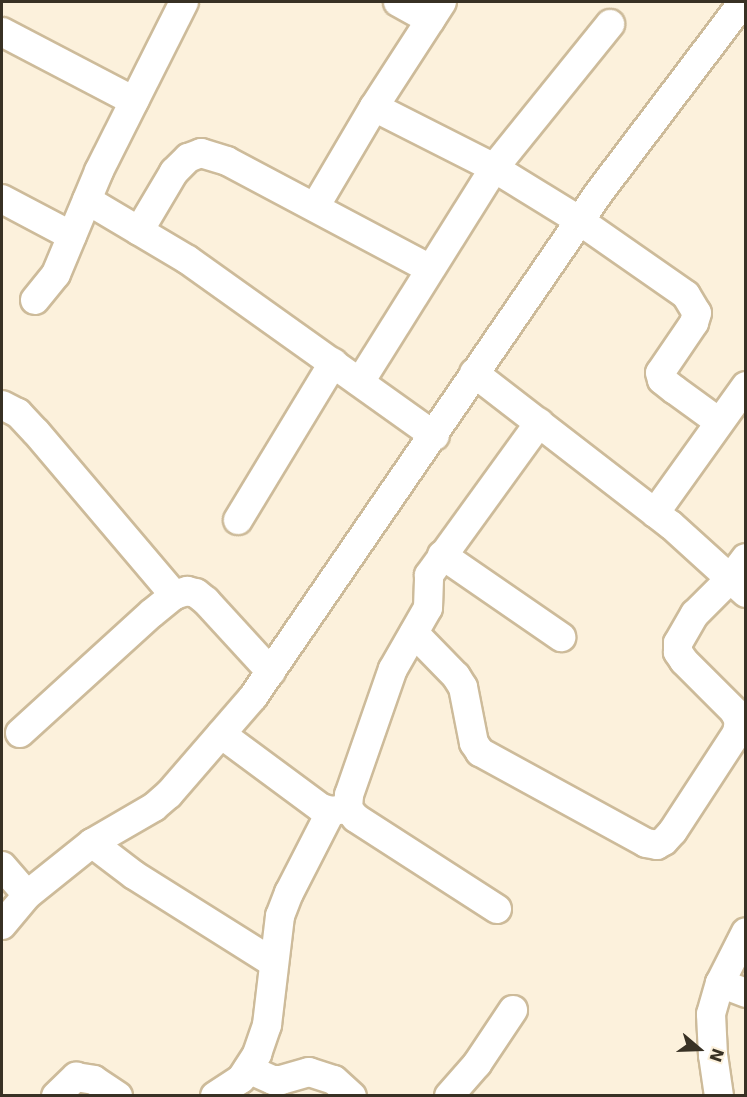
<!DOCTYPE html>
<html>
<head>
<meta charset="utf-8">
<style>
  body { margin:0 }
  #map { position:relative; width:747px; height:1097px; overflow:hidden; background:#fcf1dc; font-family:"DejaVu Sans",sans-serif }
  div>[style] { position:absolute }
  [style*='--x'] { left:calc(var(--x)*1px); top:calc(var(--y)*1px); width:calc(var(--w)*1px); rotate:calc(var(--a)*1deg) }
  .roads { filter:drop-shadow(2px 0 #cdbb9a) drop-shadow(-2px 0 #cdbb9a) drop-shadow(0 2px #cdbb9a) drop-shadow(0 -2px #cdbb9a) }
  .minor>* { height:28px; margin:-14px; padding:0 14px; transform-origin:14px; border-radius:14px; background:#fff }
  span { translate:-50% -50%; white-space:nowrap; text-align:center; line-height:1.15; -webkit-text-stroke:4.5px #fcf1dc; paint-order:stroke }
  .frame { position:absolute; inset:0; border:3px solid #383124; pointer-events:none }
  .north { position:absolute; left:669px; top:1019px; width:60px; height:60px; -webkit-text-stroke:4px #fcf1dc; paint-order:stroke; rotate:109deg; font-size:16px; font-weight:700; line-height:24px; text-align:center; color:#383124 }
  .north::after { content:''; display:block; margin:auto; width:21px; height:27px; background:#383124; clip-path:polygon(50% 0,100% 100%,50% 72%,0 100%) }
</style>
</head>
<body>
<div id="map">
  <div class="roads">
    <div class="minor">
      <i style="--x:398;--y:2;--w:37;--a:29"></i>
      <i style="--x:2;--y:32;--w:149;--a:27.6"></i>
      <i style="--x:374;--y:107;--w:135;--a:26.9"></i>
      <i style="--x:494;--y:168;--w:101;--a:31.6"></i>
      <i style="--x:580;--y:221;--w:129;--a:34.9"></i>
      <i style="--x:686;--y:295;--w:21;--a:59"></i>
      <i style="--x:697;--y:313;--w:10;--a:107"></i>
      <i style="--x:694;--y:323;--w:60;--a:124.2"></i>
      <i style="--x:660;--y:373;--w:7;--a:74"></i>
      <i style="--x:662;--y:380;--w:16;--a:38"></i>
      <i style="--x:675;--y:390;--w:54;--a:36"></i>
      <i style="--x:2;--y:199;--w:79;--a:27.9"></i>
      <i style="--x:87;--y:200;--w:117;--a:30.7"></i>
      <i style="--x:188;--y:260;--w:303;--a:35.5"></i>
      <i style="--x:315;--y:207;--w:116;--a:-59.5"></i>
      <i style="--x:374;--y:107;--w:125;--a:-57.1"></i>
      <i style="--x:139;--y:231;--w:69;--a:-59.3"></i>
      <i style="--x:174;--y:172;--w:20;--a:-45"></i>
      <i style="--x:188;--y:158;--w:14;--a:-21"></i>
      <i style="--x:201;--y:153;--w:27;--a:17"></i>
      <i style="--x:227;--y:161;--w:230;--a:28"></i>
      <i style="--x:35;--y:300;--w:33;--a:-51"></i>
      <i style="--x:56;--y:274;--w:112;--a:-67.3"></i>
      <i style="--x:99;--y:171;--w:189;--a:-63.3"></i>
      <i style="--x:474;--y:373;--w:249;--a:37.7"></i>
      <i style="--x:671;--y:525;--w:101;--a:42.2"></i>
      <i style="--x:360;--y:382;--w:252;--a:-57.9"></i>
      <i style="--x:494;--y:168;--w:185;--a:-51.1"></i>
      <i style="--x:2;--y:405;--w:18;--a:27"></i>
      <i style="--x:18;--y:413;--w:26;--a:47"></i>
      <i style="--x:36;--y:432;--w:214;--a:49.7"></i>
      <i style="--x:655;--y:513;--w:156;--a:-54.4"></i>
      <i style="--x:238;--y:520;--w:184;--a:-58.8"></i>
      <i style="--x:442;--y:555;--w:145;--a:34.6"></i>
      <i style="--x:414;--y:633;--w:60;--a:45.7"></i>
      <i style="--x:456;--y:676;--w:13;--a:58"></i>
      <i style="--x:463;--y:687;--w:57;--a:78.9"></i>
      <i style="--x:474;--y:743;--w:11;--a:56"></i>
      <i style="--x:480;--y:752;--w:189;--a:28.7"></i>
      <i style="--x:646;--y:843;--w:11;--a:10"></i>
      <i style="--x:657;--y:845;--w:8;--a:-30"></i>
      <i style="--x:664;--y:841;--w:13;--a:-48"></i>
      <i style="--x:673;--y:831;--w:117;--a:-56.9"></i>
      <i style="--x:737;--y:733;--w:12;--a:-81"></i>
      <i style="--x:739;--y:721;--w:11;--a:-117"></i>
      <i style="--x:734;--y:711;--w:71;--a:-135"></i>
      <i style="--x:684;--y:661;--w:11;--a:-124"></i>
      <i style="--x:678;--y:652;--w:9;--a:-90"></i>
      <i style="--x:678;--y:643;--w:34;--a:-60"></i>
      <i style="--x:695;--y:614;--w:49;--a:-45"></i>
      <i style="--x:730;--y:579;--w:26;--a:-53"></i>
      <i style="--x:20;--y:733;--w:178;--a:-42.3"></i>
      <i style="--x:152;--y:613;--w:28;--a:-39"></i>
      <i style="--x:174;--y:595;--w:14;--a:-17"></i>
      <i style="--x:187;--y:591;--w:9;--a:13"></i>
      <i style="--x:196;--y:593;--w:13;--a:39"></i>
      <i style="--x:206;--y:601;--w:96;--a:47.5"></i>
      <i style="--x:221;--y:734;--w:124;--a:36.5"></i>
      <i style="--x:321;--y:808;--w:10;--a:17"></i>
      <i style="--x:331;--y:811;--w:17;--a:-7"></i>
      <i style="--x:92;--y:843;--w:53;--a:37.3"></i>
      <i style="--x:134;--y:875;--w:165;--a:32.2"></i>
      <i style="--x:2;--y:866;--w:38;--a:49"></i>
      <i style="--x:497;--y:909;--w:168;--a:-147.2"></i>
      <i style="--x:356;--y:818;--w:12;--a:-132"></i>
      <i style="--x:348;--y:809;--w:14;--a:-86"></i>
      <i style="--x:349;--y:795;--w:133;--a:-70.8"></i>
      <i style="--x:393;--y:669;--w:70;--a:-60.2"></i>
      <i style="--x:428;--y:608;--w:33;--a:-88"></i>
      <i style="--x:429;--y:575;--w:188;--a:-54.1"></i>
      <i style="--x:2;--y:925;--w:39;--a:-50"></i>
      <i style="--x:27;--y:895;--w:83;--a:-38.7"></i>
      <i style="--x:92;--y:843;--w:72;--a:-30.1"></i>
      <i style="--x:154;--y:807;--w:20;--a:-41"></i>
      <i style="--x:169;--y:794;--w:128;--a:-49.1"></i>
      <i style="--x:253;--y:697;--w:610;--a:-55.55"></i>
      <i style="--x:598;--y:194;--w:241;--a:-52.9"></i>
      <i style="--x:720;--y:983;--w:28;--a:21"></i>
      <i style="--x:248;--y:1069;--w:27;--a:24"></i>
      <i style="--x:273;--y:1080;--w:8;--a:0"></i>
      <i style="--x:281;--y:1080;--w:29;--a:-16"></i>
      <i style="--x:309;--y:1072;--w:26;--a:18"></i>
      <i style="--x:334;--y:1080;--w:24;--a:42"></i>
      <i style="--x:56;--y:1096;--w:28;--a:-44"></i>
      <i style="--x:76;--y:1077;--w:18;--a:9"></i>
      <i style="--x:94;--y:1080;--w:29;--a:34"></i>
      <i style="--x:215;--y:1096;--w:31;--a:-33"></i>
      <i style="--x:241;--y:1079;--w:30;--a:-57"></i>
      <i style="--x:257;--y:1054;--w:31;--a:-71"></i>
      <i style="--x:267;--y:1025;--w:110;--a:-83.2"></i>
      <i style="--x:280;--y:916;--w:25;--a:-69"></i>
      <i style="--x:289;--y:893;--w:92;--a:-62.9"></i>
      <i style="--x:449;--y:1096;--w:43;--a:-48.8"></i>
      <i style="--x:477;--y:1064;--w:65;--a:-56.3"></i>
      <i style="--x:719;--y:1096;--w:41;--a:-98.3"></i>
      <i style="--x:713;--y:1055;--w:41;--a:-92.8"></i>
      <i style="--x:711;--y:1014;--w:32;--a:-74"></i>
      <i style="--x:720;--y:983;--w:57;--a:-63"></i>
    </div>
  </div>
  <div class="frame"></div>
  <div class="north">N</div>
</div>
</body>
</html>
